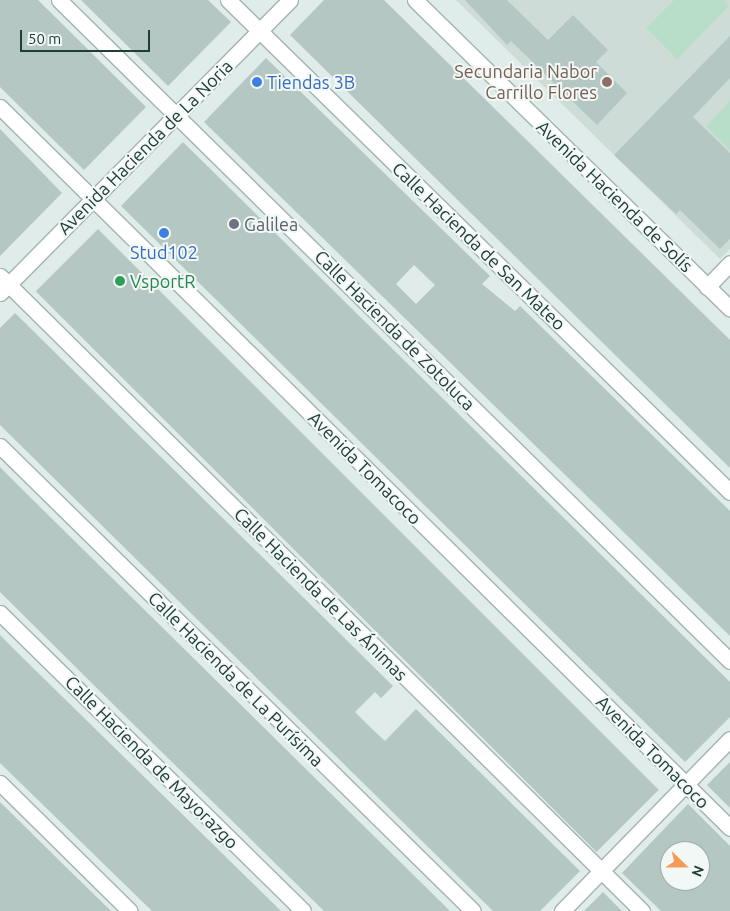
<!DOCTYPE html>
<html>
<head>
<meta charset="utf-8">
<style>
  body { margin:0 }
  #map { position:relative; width:730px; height:911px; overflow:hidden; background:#e0ece9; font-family:Ubuntu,sans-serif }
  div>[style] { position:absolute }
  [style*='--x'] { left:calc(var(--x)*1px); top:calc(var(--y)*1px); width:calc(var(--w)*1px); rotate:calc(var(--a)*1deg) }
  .built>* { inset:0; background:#cedcd8 }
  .green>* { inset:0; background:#b8dec9 }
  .building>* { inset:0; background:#b5c7c2; transform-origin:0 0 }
  .roads { filter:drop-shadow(1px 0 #a3b4b1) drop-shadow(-1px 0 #a3b4b1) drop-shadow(0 1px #a3b4b1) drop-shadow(0 -1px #a3b4b1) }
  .minor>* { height:15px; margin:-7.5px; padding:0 7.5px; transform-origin:7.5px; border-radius:7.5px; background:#fff }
  .dots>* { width:14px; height:14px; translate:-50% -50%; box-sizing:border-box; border:2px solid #f1f8f6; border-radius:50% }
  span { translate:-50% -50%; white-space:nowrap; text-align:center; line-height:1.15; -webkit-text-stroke:4px #f1f8f6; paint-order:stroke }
  .education-label { font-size:18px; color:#785e54 }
  .right { translate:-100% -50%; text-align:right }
  .shop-label { font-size:18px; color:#366cbe }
  .left { translate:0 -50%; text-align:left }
  .street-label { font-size:18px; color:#203d3a }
  .worship-label { font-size:18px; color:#5b616d }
  .leisure-label { font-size:18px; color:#27864d }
  .north { position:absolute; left:660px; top:841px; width:50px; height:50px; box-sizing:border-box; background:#f1f8f6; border:1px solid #9dadab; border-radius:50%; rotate:112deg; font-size:14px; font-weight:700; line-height:20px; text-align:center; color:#203d3a }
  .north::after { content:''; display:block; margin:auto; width:18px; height:22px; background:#f79a53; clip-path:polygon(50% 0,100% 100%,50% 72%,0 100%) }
  .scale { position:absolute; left:20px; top:30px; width:130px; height:22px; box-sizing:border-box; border:2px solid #203d3a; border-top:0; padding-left:6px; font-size:15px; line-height:18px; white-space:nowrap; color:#203d3a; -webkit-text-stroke:4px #f1f8f6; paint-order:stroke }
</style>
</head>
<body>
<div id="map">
  <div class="built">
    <i style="clip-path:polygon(456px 0,730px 0,730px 249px,720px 259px)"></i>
  </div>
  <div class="green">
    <i style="clip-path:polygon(674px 0,724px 0,729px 6px,677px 59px,646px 28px)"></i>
    <i style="clip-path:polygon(730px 101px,730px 150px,706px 126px)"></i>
  </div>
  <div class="building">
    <i style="clip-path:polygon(0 0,38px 0,146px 107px,84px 170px,0 87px)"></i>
    <i style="clip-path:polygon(81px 0,208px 0,231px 22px,168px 86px)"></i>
    <i style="clip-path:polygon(324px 0,384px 0,730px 340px,730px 468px,290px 35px)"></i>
    <i style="clip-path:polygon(465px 0,507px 0,548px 40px,573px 15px,608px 50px,596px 62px,627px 93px,597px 125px,511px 41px,507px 45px)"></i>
    <i style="clip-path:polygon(730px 36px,730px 78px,693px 117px,730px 153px,730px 239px,720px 249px,680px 210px,676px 214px,614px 155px)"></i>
    <i style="clip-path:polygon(evenodd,266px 58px,490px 276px,482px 284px,515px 311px,520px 306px,730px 511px,730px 636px,204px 122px,266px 58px,414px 265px,435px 285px,416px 304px,396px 284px,414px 265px)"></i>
    <i style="clip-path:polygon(0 129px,62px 193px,0 256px)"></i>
    <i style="clip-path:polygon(183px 142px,730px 682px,730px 717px,685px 762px,121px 206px)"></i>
    <i style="left:98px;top:229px;width:793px;height:88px;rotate:45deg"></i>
    <i style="clip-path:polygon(15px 313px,393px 686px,381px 698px,375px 692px,355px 712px,370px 727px,385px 741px,416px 709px,580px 871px,540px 911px,493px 911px,0 425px,0 328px)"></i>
    <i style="clip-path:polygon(0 467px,34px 501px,450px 911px,324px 911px,122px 713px,0 592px)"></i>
    <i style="clip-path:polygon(0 635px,25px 660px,281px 911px,152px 911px,0 763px)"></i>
    <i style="clip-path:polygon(730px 762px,730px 808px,707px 785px)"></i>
    <i style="clip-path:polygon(0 802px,68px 869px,111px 911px,0 911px)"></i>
    <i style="clip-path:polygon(evenodd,688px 804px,730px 846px,730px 911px,661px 911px,622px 873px,688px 804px,670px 851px,700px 851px,700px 881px,670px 881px,670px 851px)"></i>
    <i style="clip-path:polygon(603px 892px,622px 911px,584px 911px)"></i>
  </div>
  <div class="roads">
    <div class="minor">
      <i style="--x:59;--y:0;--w:942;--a:44.57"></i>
      <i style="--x:228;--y:0;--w:703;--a:44.42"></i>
      <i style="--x:415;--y:0;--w:441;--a:44.4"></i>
      <i style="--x:0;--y:107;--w:1026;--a:44.64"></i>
      <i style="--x:0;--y:276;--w:903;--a:44.69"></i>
      <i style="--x:707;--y:287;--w:33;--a:-46"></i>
      <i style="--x:0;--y:293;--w:412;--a:-45.3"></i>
      <i style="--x:0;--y:446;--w:663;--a:44.51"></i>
      <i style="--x:0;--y:613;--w:425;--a:44.5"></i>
      <i style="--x:0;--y:783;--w:182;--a:44.6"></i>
      <i style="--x:562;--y:911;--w:240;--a:-45.7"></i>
    </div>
  </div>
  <div class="dots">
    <i style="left:257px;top:82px;background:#3f7fe0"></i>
    <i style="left:607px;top:82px;background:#8d6e63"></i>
    <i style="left:234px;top:224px;background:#6b7280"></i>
    <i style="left:164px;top:233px;background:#3f7fe0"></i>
    <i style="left:120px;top:281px;background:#2e9e5b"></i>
  </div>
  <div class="education-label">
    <span class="right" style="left:597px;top:82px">Secundaria Nabor<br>Carrillo Flores</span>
  </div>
  <div class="shop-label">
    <span class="left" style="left:267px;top:82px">Tiendas 3B</span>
    <span style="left:164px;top:252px">Stud102</span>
  </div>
  <div class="street-label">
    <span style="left:145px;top:147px;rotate:-45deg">Avenida Hacienda de La Noria</span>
    <span style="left:615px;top:196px;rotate:44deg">Avenida Hacienda de Solís</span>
    <span style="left:479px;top:246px;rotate:44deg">Calle Hacienda de San Mateo</span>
    <span style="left:395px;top:330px;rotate:45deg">Calle Hacienda de Zotoluca</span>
    <span style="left:365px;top:468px;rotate:45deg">Avenida Tomacoco</span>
    <span style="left:321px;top:594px;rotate:45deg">Calle Hacienda de Las Ánimas</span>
    <span style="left:236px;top:679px;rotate:45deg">Calle Hacienda de La Purísima</span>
    <span style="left:653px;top:752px;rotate:45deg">Avenida Tomacoco</span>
    <span style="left:152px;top:762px;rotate:45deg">Calle Hacienda de Mayorazgo</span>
  </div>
  <div class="worship-label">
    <span class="left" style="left:244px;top:224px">Galilea</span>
  </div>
  <div class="leisure-label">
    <span class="left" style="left:130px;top:281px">VsportR</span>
  </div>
  <div class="north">N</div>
  <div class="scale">50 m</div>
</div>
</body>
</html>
